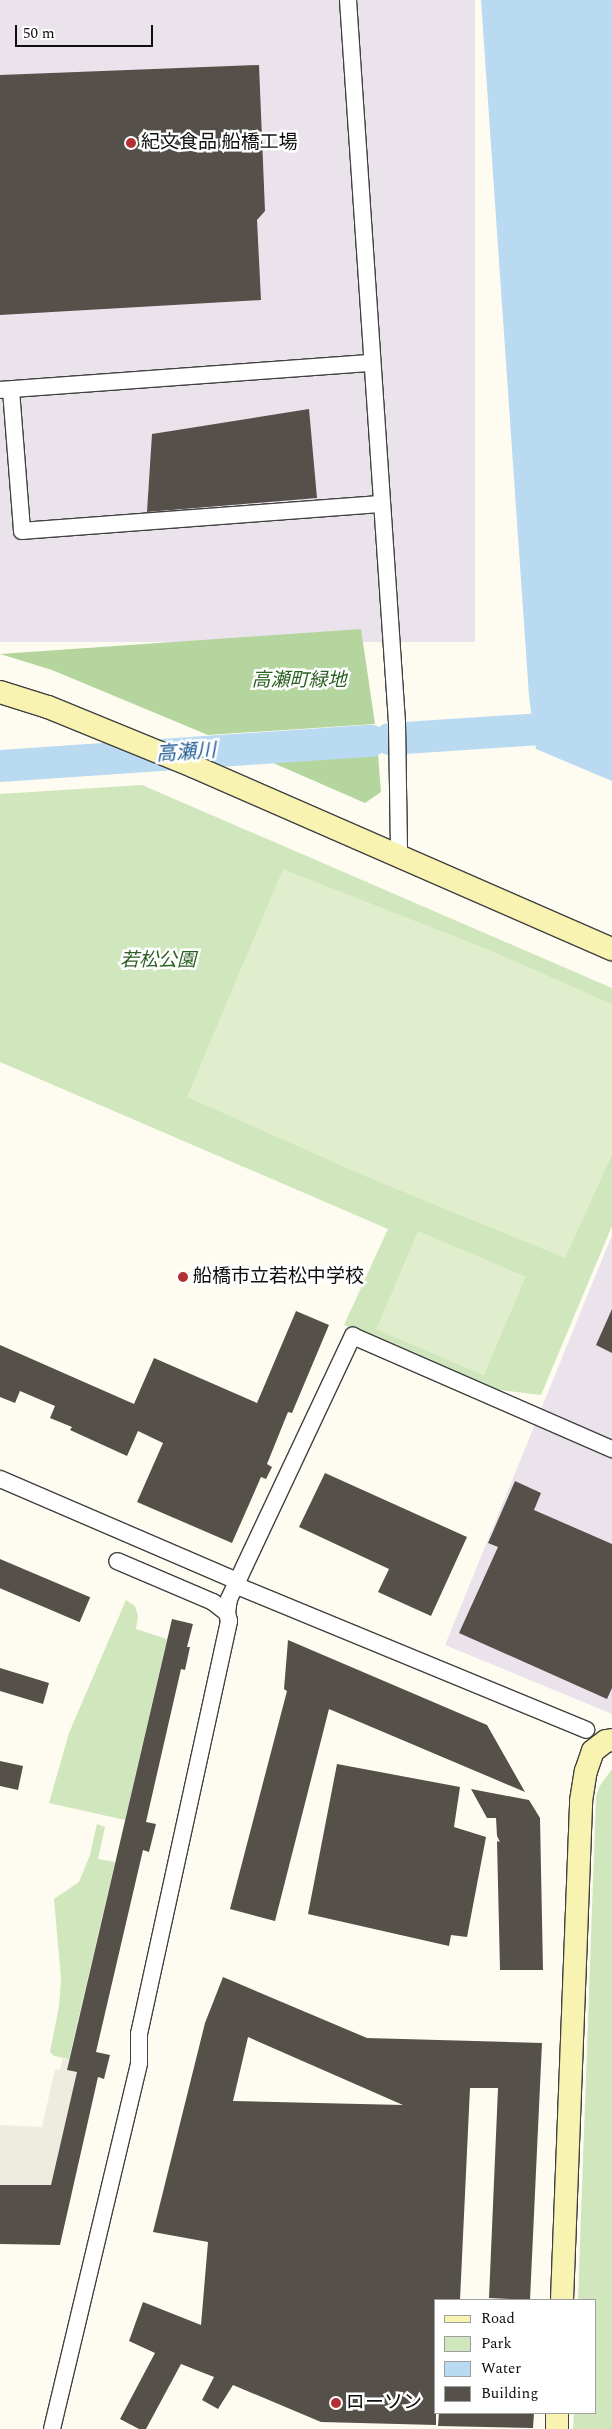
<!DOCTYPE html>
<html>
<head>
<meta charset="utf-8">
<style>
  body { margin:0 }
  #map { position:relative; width:612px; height:2429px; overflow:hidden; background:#fefcf0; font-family:Spectral,"Noto Sans JP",serif }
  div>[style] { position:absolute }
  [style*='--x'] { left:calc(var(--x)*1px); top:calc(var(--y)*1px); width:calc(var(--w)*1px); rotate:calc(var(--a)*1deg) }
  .industrial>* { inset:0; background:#ebe3ec; transform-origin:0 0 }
  .green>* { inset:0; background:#d0e6bc }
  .forest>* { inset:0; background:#b4d59d }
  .pitch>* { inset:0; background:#e1eecd; transform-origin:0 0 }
  .plaza>* { inset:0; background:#eeebdf }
  .water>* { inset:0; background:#b9daf1 }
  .river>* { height:32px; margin:-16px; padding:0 16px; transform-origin:16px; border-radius:16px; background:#b9daf1 }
  .building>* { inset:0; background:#56504b; transform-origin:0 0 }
  .roads { filter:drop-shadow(1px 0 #414141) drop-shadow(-1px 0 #414141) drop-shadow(0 1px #414141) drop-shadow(0 -1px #414141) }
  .street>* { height:16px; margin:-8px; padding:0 8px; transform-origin:8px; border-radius:8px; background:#fff }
  .secondary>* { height:22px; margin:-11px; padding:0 11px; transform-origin:11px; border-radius:11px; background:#f8f3b1 }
  .dots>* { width:14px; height:14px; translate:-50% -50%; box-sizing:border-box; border:2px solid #fff; border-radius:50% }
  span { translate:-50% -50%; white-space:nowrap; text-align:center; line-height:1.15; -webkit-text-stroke:5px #fff; paint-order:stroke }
  .poi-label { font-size:19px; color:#0e0e0e }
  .left { translate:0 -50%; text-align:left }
  .park-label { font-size:19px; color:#2d6123; font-style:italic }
  .water-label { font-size:20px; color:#215e96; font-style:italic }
  .legend { position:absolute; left:434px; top:2299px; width:162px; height:115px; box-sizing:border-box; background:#fff; border:1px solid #9f9f9f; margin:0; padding:6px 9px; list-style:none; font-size:15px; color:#0e0e0e }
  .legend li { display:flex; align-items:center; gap:10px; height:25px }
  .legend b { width:25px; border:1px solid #9f9f9f }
  .scale { position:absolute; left:15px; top:25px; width:138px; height:22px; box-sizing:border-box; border:2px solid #0e0e0e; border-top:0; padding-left:6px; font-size:15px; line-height:18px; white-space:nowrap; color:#0e0e0e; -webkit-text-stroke:4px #fff; paint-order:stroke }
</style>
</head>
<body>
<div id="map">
  <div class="industrial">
    <i style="left:0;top:0;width:475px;height:642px"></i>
    <i style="clip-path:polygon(612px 1235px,612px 1714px,445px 1645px)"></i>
  </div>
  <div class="green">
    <i style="clip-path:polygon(142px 785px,612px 988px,612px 1226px,541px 1395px,499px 1390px,344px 1325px,388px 1229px,0 1062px,0 794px)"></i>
    <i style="clip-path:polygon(126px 1600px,135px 1606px,138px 1616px,136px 1629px,167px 1639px,125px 1820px,49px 1803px,69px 1733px)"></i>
    <i style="clip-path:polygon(612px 1769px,612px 2429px,573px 2429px,574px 2413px,596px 2413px,596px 2300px,578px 2300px,596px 1797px,599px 1787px)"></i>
    <i style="clip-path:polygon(97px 1824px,105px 1827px,98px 1859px,115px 1862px,69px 2059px,54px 2056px,50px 2052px,59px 2006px,61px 1979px,54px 1899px,79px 1882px,90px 1855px)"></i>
  </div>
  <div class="forest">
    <i style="clip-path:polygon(361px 629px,375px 724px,208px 735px,52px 670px,0 654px)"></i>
    <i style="clip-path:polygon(378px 754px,381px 792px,365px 803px,271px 762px)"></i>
  </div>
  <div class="pitch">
    <i style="clip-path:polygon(283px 869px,489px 950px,612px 1004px,612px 1155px,565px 1258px,367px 1177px,187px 1097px)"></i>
    <i style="left:418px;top:1231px;width:117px;height:107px;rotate:23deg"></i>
  </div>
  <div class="plaza">
    <i style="clip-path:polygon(63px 2058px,69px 2059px,67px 2070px,77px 2072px,51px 2185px,0 2185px,0 2125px,42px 2127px,55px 2069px,60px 2070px)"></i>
  </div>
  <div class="water">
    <i style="clip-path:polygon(481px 0,612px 0,612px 781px,536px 749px,529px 696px)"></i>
  </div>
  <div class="river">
    <i style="--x:390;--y:739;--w:183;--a:-3.8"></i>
    <i style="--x:0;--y:766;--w:372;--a:-3.9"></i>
  </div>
  <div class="building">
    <i style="clip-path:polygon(259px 65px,265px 211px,257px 220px,261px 300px,0 315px,0 75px)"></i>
    <i style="clip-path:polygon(309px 409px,317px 498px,147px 512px,152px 434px)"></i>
    <i style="clip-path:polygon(612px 1309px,612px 1353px,596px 1345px)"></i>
    <i style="clip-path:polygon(296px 1311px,329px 1325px,292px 1413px,288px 1412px,267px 1464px,272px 1467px,266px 1479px,261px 1477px,232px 1543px,137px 1502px,163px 1443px,138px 1431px,127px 1456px,70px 1430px,72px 1427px,50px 1418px,55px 1406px,20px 1391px,15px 1403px,0 1397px,0 1345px,134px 1404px,154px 1358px,257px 1403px)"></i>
    <i style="clip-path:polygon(325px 1473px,467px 1537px,431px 1616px,378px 1592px,389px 1569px,299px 1527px)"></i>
    <i style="clip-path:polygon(515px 1481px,541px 1493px,534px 1510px,612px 1544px,612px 1688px,607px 1699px,459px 1633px,498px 1547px,488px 1543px)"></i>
    <i style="left:0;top:1559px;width:98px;height:27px;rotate:23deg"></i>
    <i style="clip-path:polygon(172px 1619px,193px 1624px,187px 1647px,190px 1647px,185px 1670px,181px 1669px,146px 1822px,156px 1824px,149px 1852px,143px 1850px,96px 2052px,110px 2055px,104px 2079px,98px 2077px,60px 2245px,0 2244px,0 2185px,51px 2185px,77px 2072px,67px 2070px)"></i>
    <i style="clip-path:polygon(288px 1640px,487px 1725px,525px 1792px,329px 1709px,275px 1921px,230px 1909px,287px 1691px,284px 1689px)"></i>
    <i style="clip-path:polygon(0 1668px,49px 1683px,43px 1704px,0 1691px)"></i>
    <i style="clip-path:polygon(0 1761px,23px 1766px,18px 1790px,0 1786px)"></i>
    <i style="clip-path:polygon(337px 1764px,460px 1787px,454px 1827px,486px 1837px,467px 1937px,451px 1935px,449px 1946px,308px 1914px)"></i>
    <i style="clip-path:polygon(471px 1789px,529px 1800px,540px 1818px,543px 1970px,500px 1970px,497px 1841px,500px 1842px,497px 1836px,496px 1818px,487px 1818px)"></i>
    <i style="clip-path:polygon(evenodd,223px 1977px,367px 2038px,542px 2043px,530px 2300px,489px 2298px,498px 2088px,470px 2088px,460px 2300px,436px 2300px,436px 2425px,321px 2422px,233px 2385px,218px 2409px,202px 2400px,214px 2377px,181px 2364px,146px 2429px,139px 2429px,120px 2419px,155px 2353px,129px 2341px,143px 2302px,201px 2325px,208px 2242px,153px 2232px,205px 2023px,223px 1977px,248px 2037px,403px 2105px,233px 2101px,248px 2037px)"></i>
    <i style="clip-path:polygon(439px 2413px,534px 2413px,533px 2428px,438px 2426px)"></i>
  </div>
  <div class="roads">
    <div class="street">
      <i style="--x:348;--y:0;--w:725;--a:86.12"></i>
      <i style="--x:397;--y:723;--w:134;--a:89.1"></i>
      <i style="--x:0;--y:390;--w:372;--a:-4.2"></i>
      <i style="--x:11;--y:390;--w:141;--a:85.5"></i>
      <i style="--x:22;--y:531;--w:361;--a:-4.3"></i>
      <i style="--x:0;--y:1479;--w:258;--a:23.3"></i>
      <i style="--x:235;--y:1585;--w:380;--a:22.4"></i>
      <i style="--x:227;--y:1613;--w:14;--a:-82"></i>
      <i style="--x:229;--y:1599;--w:291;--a:-64.8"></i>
      <i style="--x:353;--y:1336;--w:283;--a:23.6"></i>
      <i style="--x:52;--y:2429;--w:376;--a:-76.6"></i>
      <i style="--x:139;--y:2063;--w:29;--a:-90"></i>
      <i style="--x:139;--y:2034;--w:423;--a:-77.7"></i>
      <i style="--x:229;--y:1621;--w:8;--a:-104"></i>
      <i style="--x:227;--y:1613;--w:18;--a:-142"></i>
      <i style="--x:213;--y:1602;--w:104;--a:-156.9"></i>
    </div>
    <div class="secondary">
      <i style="--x:0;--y:692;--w:50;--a:17.4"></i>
      <i style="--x:48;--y:707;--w:159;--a:22.2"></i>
      <i style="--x:195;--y:767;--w:455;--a:23.6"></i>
      <i style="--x:562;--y:2300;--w:499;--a:-87.8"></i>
      <i style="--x:581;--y:1801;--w:30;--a:-81"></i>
      <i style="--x:586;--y:1771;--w:21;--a:-71"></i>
      <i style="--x:593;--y:1751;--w:16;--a:-38"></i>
      <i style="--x:606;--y:1741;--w:6;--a:-9"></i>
      <i style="--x:557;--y:2429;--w:16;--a:-90"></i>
    </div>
  </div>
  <div class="dots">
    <i style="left:131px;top:143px;background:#b33132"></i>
    <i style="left:183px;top:1277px;background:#b33132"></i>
    <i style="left:336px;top:2403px;background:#b33132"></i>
  </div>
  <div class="poi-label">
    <span class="left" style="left:141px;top:143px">紀文食品 船橋工場</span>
    <span class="left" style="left:193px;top:1277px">船橋市立若松中学校</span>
    <span class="left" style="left:346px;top:2403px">ローソン</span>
  </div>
  <div class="park-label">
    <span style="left:299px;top:681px">高瀬町緑地</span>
    <span style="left:158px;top:961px">若松公園</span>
  </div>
  <div class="water-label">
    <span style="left:186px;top:753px;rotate:-4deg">高瀬川</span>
  </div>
  <ul class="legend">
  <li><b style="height:6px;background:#f8f3b1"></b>Road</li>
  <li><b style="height:14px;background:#d0e6bc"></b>Park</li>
  <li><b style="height:14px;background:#b9daf1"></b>Water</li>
  <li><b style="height:14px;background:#56504b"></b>Building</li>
  </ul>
  <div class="scale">50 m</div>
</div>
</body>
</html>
